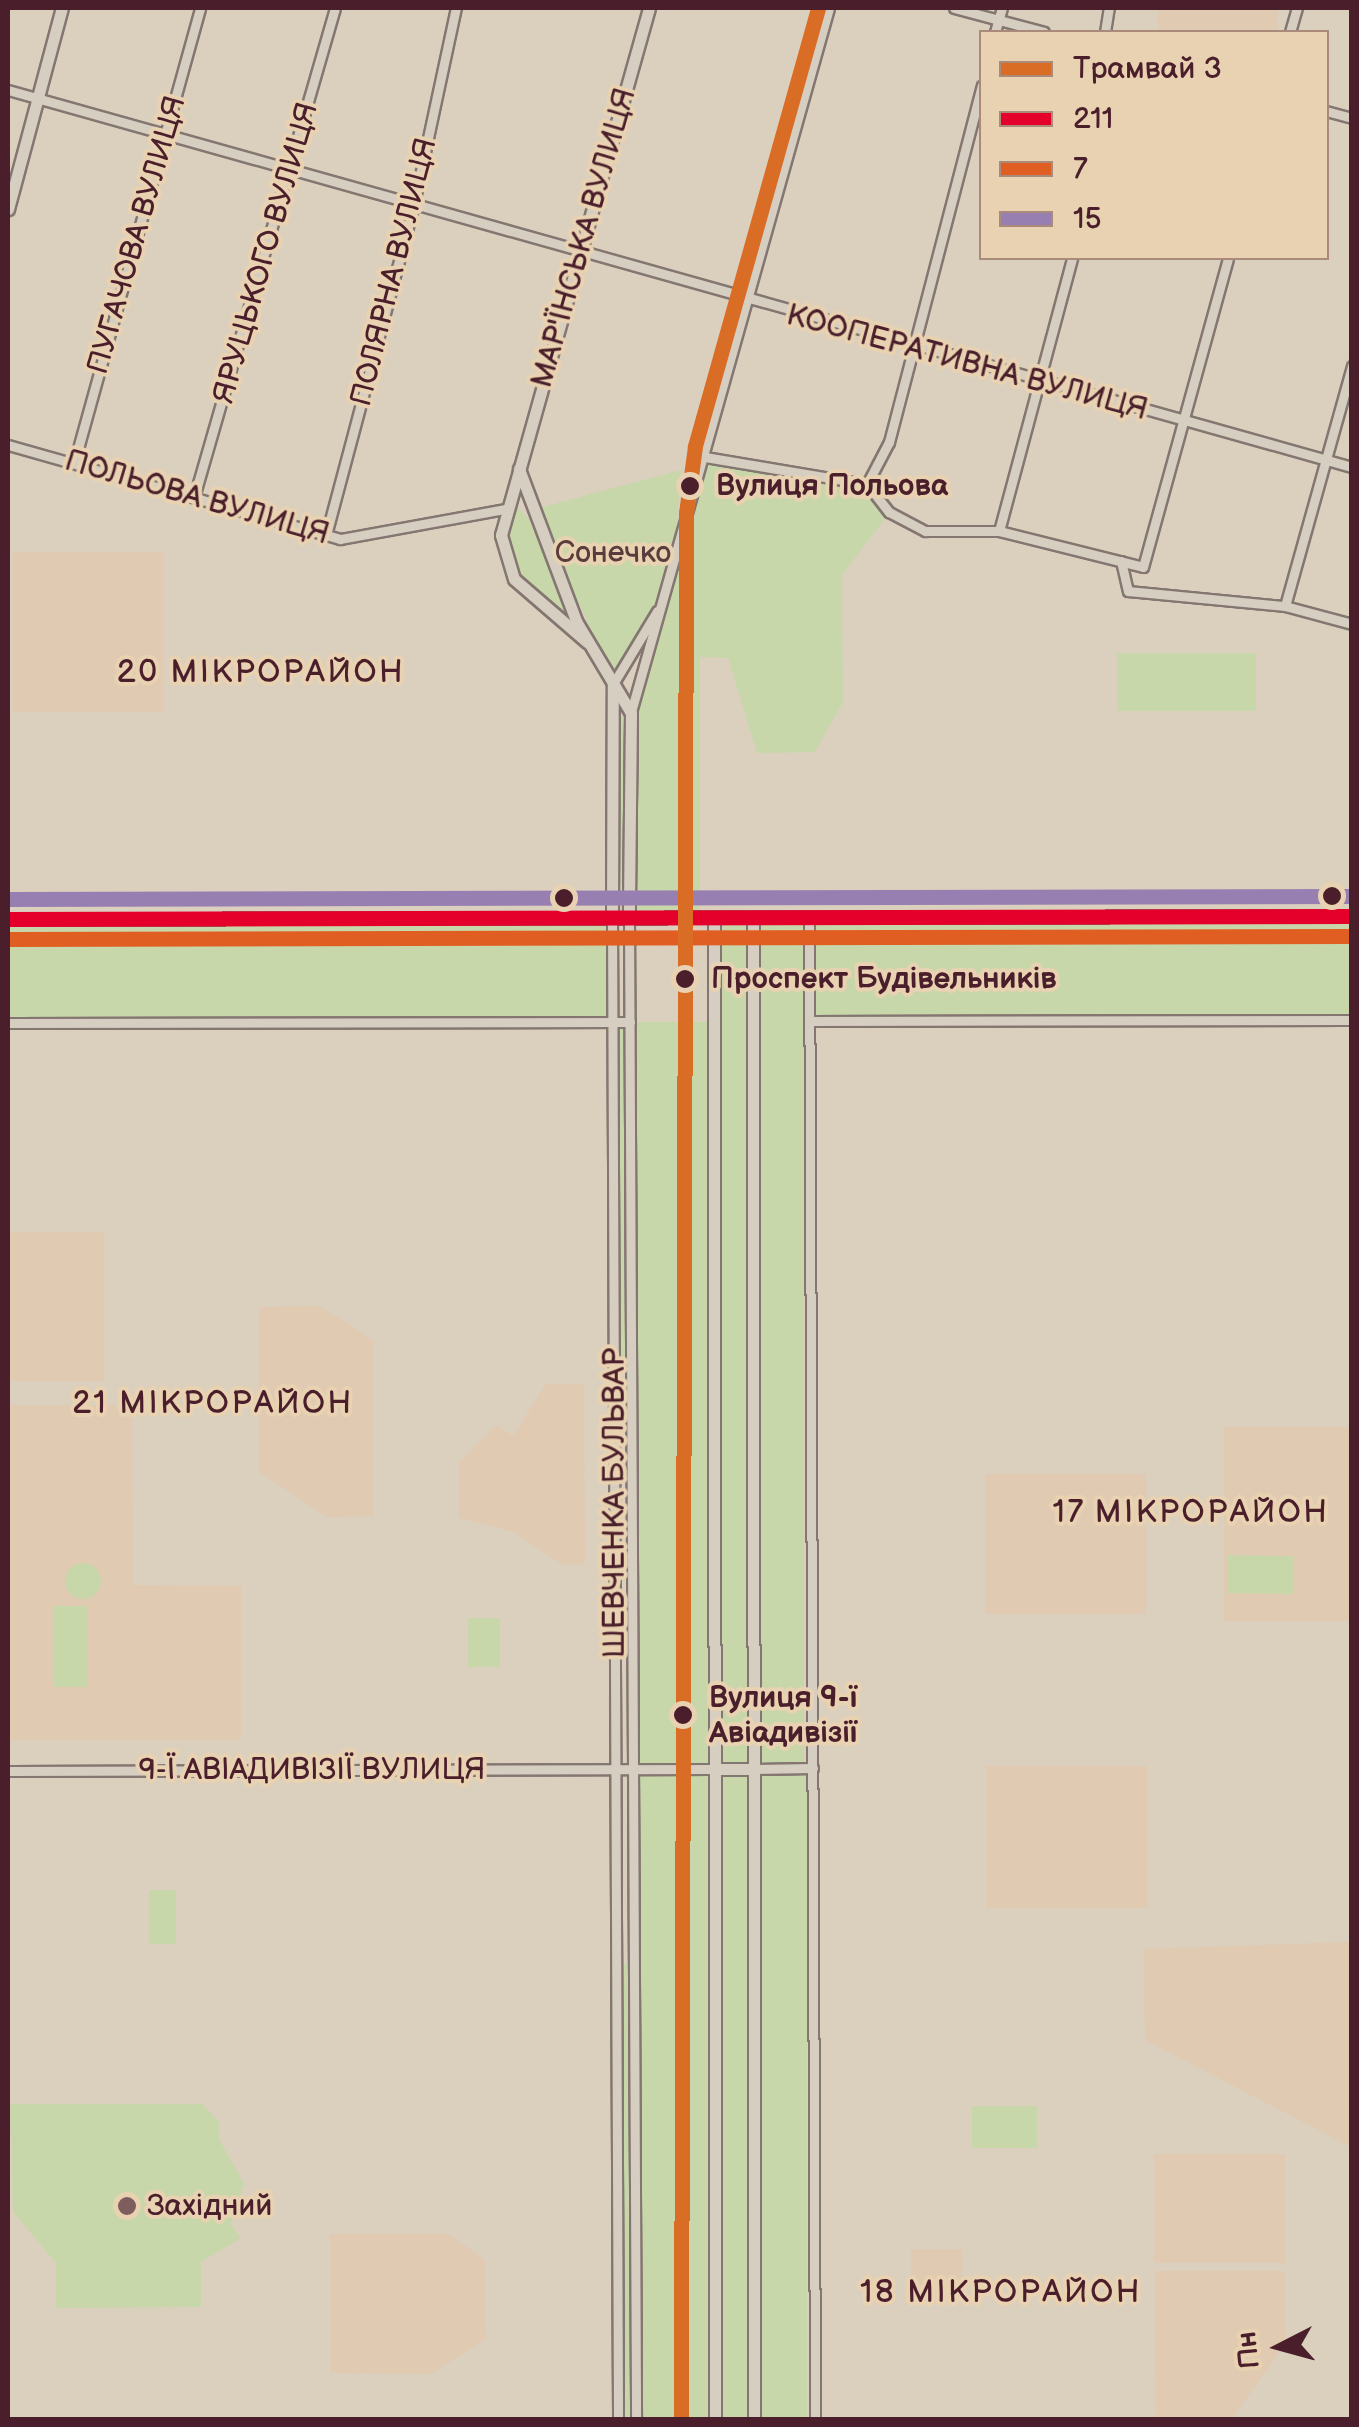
<!DOCTYPE html>
<html>
<head>
<meta charset="utf-8">
<style>
  body { margin:0 }
  #map { position:relative; width:1359px; height:2427px; overflow:hidden; background:#dbcfbe; font-family:"Balsamiq Sans",sans-serif }
  div>[style] { position:absolute }
  [style*='--x'] { left:calc(var(--x)*1px); top:calc(var(--y)*1px); width:calc(var(--w)*1px); rotate:calc(var(--a)*1deg) }
  .built>* { inset:0; background:#e0cab1; transform-origin:0 0 }
  .green>* { inset:0; background:#c7d7aa; transform-origin:0 0 }
  .round { border-radius:50% }
  .roads { filter:drop-shadow(2px 0 #847670) drop-shadow(-2px 0 #847670) drop-shadow(0 2px #847670) drop-shadow(0 -2px #847670) }
  .street>* { height:9px; margin:-4.5px; padding:0 4.5px; transform-origin:4.5px; border-radius:4.5px; background:#d7cec2 }
  .secondary>* { height:11px; margin:-5.5px; padding:0 5.5px; transform-origin:5.5px; border-radius:5.5px; background:#d7cec2 }
  .bus-1>* { height:15px; margin:-7.5px; padding:0 7.5px; transform-origin:7.5px; border-radius:7.5px; background:#e4002b }
  .bus-2>* { height:15px; margin:-7.5px; padding:0 7.5px; transform-origin:7.5px; border-radius:7.5px; background:#e15e23 }
  .bus-3>* { height:15px; margin:-7.5px; padding:0 7.5px; transform-origin:7.5px; border-radius:7.5px; background:#987fb1 }
  .tram-1>* { height:15px; margin:-7.5px; padding:0 7.5px; transform-origin:7.5px; border-radius:7.5px; background:#da6d25 }
  .dots>* { width:28px; height:28px; translate:-50% -50%; box-sizing:border-box; border:5px solid #e8d2b1; border-radius:50% }
  span { translate:-50% -50%; white-space:nowrap; text-align:center; line-height:1.15; -webkit-text-stroke:8px #e8d2b1; paint-order:stroke }
  .street-label { font-size:30px; color:#4a1f2b }
  .stop-label { font-size:30px; color:#4a1f2b; font-weight:700 }
  .left { translate:0 -50%; text-align:left }
  .park-label { font-size:30px; color:#5a3c3c }
  .poi-label { font-size:30px; color:#4a1f2b }
  .neighbourhood-label { font-size:32px; color:#4a1f2b; letter-spacing:2.5px }
  .frame { position:absolute; inset:0; border:10px solid #4a1f2b; pointer-events:none }
  .legend { position:absolute; left:979px; top:30px; width:350px; height:230px; box-sizing:border-box; background:#e8d2b1; border:2px solid #a98a7b; margin:0; padding:12px 18px; list-style:none; font-size:30px; color:#4a1f2b }
  .legend li { display:flex; align-items:center; gap:20px; height:50px }
  .legend b { width:50px; border:2px solid #a98a7b }
  .north { position:absolute; left:1229px; top:2297px; width:100px; height:100px; -webkit-text-stroke:8px #e8d2b1; paint-order:stroke; rotate:264deg; font-size:28px; font-weight:700; line-height:40px; text-align:center; color:#4a1f2b }
  .north::after { content:''; display:block; margin:auto; width:35px; height:45px; background:#4a1f2b; clip-path:polygon(50% 0,100% 100%,50% 72%,0 100%) }
</style>
</head>
<body>
<div id="map">
  <div class="built">
    <i style="left:1158px;top:8px;width:120px;height:25px"></i>
    <i style="left:164px;top:552px;width:160px;height:151px;rotate:90deg"></i>
    <i style="left:8px;top:1232px;width:96px;height:149px"></i>
    <i style="clip-path:polygon(320px 1306px,374px 1341px,374px 1516px,327px 1517px,259px 1472px,259px 1307px)"></i>
    <i style="clip-path:polygon(546px 1384px,584px 1384px,585px 1564px,562px 1565px,514px 1532px,459px 1518px,459px 1462px,496px 1425px,513px 1436px)"></i>
    <i style="clip-path:polygon(8px 1405px,113px 1405px,132px 1418px,133px 1585px,241px 1586px,241px 1740px,8px 1740px)"></i>
    <i style="left:1224px;top:1427px;width:127px;height:194px"></i>
    <i style="left:1146px;top:1474px;width:140px;height:161px;rotate:90deg"></i>
    <i style="left:986px;top:1766px;width:161px;height:142px"></i>
    <i style="clip-path:polygon(1351px 1942px,1351px 2147px,1145px 2040px,1144px 1949px)"></i>
    <i style="left:1285px;top:2154px;width:109px;height:131px;rotate:90deg"></i>
    <i style="clip-path:polygon(330px 2234px,449px 2234px,485px 2260px,486px 2339px,431px 2374px,330px 2373px)"></i>
    <i style="left:911px;top:2249px;width:51px;height:39px"></i>
    <i style="clip-path:polygon(1155px 2271px,1285px 2271px,1285px 2344px,1232px 2419px,1156px 2419px)"></i>
  </div>
  <div class="green">
    <i style="clip-path:polygon(708px 462px,865px 487px,887px 516px,842px 575px,843px 702px,815px 752px,757px 753px,728px 658px,700px 657px,700px 911px,635px 911px,636px 714px)"></i>
    <i style="clip-path:polygon(681px 470px,676px 542px,660px 599px,613px 677px,535px 509px)"></i>
    <i style="clip-path:polygon(514px 504px,529px 519px,572px 623px,518px 576px,506px 535px)"></i>
    <i style="left:1117px;top:653px;width:139px;height:58px"></i>
    <i style="left:617px;top:716px;width:10px;height:169px"></i>
    <i style="left:1351px;top:921px;width:94px;height:535px;rotate:90deg"></i>
    <i style="left:606px;top:923px;width:94px;height:598px;rotate:90deg"></i>
    <i style="left:720px;top:923px;width:28px;height:841px"></i>
    <i style="left:758px;top:923px;width:46px;height:841px"></i>
    <i style="left:635px;top:1022px;width:74px;height:742px"></i>
    <i style="left:616px;top:1026px;width:10px;height:341px"></i>
    <i style="left:1228px;top:1555px;width:66px;height:38px;rotate:1deg"></i>
    <i class="round" style="left:65px;top:1563px;width:36px;height:36px"></i>
    <i style="left:54px;top:1606px;width:33px;height:81px"></i>
    <i style="left:468px;top:1618px;width:32px;height:49px"></i>
    <i style="left:759px;top:1773px;width:48px;height:646px"></i>
    <i style="left:640px;top:1774px;width:69px;height:645px"></i>
    <i style="left:720px;top:1774px;width:28px;height:645px"></i>
    <i style="left:149px;top:1890px;width:27px;height:54px"></i>
    <i style="left:631px;top:1964px;width:456px;height:10px;rotate:90deg"></i>
    <i style="clip-path:polygon(10px 2104px,202px 2104px,219px 2122px,219px 2139px,244px 2184px,231px 2225px,241px 2238px,201px 2262px,201px 2307px,56px 2308px,56px 2263px,13px 2212px)"></i>
    <i style="left:972px;top:2106px;width:65px;height:42px"></i>
  </div>
  <div class="roads">
    <div class="street">
      <i style="--x:954;--y:8;--w:93;--a:14.9"></i>
      <i style="--x:995;--y:32;--w:25;--a:-74"></i>
      <i style="--x:1105;--y:32;--w:24;--a:-81"></i>
      <i style="--x:1290;--y:32;--w:25;--a:-74"></i>
      <i style="--x:8;--y:90;--w:1396;--a:15.67"></i>
      <i style="--x:1326;--y:111;--w:27;--a:15"></i>
      <i style="--x:8;--y:445;--w:345;--a:15.8"></i>
      <i style="--x:340;--y:539;--w:168;--a:-10.3"></i>
      <i style="--x:705;--y:457;--w:164;--a:9.5"></i>
      <i style="--x:867;--y:484;--w:36;--a:52"></i>
      <i style="--x:889;--y:512;--w:41;--a:27.8"></i>
      <i style="--x:925;--y:531;--w:74;--a:0"></i>
      <i style="--x:999;--y:531;--w:148;--a:14"></i>
      <i style="--x:1143;--y:567;--w:320;--a:-74.6"></i>
      <i style="--x:74;--y:463;--w:472;--a:-74.5"></i>
      <i style="--x:867;--y:484;--w:47;--a:-62.4"></i>
      <i style="--x:889;--y:442;--w:368;--a:-75.4"></i>
      <i style="--x:194;--y:497;--w:509;--a:-73.92"></i>
      <i style="--x:999;--y:531;--w:283;--a:-75"></i>
      <i style="--x:326;--y:535;--w:338;--a:-75.1"></i>
      <i style="--x:413;--y:208;--w:205;--a:-77.9"></i>
      <i style="--x:1121;--y:561;--w:31;--a:77"></i>
      <i style="--x:1128;--y:591;--w:158;--a:5.5"></i>
      <i style="--x:1285;--y:606;--w:69;--a:15"></i>
      <i style="--x:1285;--y:606;--w:249;--a:-74.4"></i>
      <i style="--x:613;--y:684;--w:85;--a:-58.9"></i>
      <i style="--x:631;--y:712;--w:731;--a:-74.29"></i>
      <i style="--x:612;--y:917;--w:1503;--a:89.77"></i>
      <i style="--x:629;--y:917;--w:1503;--a:89.73"></i>
      <i style="--x:809;--y:917;--w:1503;--a:89.77"></i>
      <i style="--x:810;--y:1021;--w:542;--a:-0.11"></i>
      <i style="--x:8;--y:1023;--w:622;--a:-0.09"></i>
      <i style="--x:754;--y:1769;--w:59;--a:-1"></i>
      <i style="--x:8;--y:1771;--w:707;--a:-0.16"></i>
    </div>
    <div class="secondary">
      <i style="--x:8;--y:209;--w:208;--a:-75"></i>
      <i style="--x:519;--y:469;--w:162;--a:69.4"></i>
      <i style="--x:576;--y:621;--w:107;--a:59.1"></i>
      <i style="--x:631;--y:713;--w:204;--a:90.6"></i>
      <i style="--x:587;--y:642;--w:96;--a:-139.2"></i>
      <i style="--x:514;--y:579;--w:46;--a:-106.5"></i>
      <i style="--x:501;--y:535;--w:547;--a:-74.31"></i>
      <i style="--x:612;--y:917;--w:233;--a:-89.8"></i>
      <i style="--x:714;--y:917;--w:1503;--a:89.96"></i>
      <i style="--x:753;--y:917;--w:1503;--a:89.96"></i>
      <i style="--x:8;--y:919;--w:1344;--a:-0.13"></i>
      <i style="--x:715;--y:1769;--w:39;--a:0"></i>
    </div>
  </div>
  <div class="bus-1">
    <i style="--x:8;--y:919;--w:1344;--a:-0.13"></i>
  </div>
  <div class="bus-2">
    <i style="--x:8;--y:939;--w:1344;--a:-0.13"></i>
  </div>
  <div class="bus-3">
    <i style="--x:8;--y:899;--w:1344;--a:-0.13"></i>
  </div>
  <div class="tram-1">
    <i style="--x:681;--y:2420;--w:1907;--a:-89.85"></i>
    <i style="--x:686;--y:513;--w:68;--a:-82.3"></i>
    <i style="--x:695;--y:446;--w:455;--a:-74.3"></i>
  </div>
  <div class="dots">
    <i style="left:690px;top:486px;background:#4a1f2b"></i>
    <i style="left:1332px;top:896px;background:#4a1f2b"></i>
    <i style="left:564px;top:898px;background:#4a1f2b"></i>
    <i style="left:685px;top:979px;background:#4a1f2b"></i>
    <i style="left:683px;top:1715px;background:#4a1f2b"></i>
    <i style="left:127px;top:2206px;background:#7d5d5e"></i>
  </div>
  <div class="street-label">
    <span style="left:137px;top:235px;rotate:-74deg">ПУГАЧОВА ВУЛИЦЯ</span>
    <span style="left:584px;top:238px;rotate:-74deg">МАР'ЇНСЬКА ВУЛИЦЯ</span>
    <span style="left:266px;top:253px;rotate:-74deg">ЯРУЦЬКОГО ВУЛИЦЯ</span>
    <span style="left:394px;top:272px;rotate:-76deg">ПОЛЯРНА ВУЛИЦЯ</span>
    <span style="left:967px;top:363px;rotate:15deg">КООПЕРАТИВНА ВУЛИЦЯ</span>
    <span style="left:197px;top:498px;rotate:16deg">ПОЛЬОВА ВУЛИЦЯ</span>
    <span style="left:615px;top:1503px;rotate:-90deg">ШЕВЧЕНКА БУЛЬВАР</span>
    <span style="left:312px;top:1770px">9-Ї АВІАДИВІЗІЇ ВУЛИЦЯ</span>
  </div>
  <div class="stop-label">
    <span class="left" style="left:716px;top:486px">Вулиця Польова</span>
    <span class="left" style="left:711px;top:979px">Проспект Будівельників</span>
    <span class="left" style="left:709px;top:1715px">Вулиця 9-ї<br>Авіадивізії</span>
  </div>
  <div class="park-label">
    <span style="left:613px;top:553px">Сонечко</span>
  </div>
  <div class="poi-label">
    <span class="left" style="left:147px;top:2206px">Західний</span>
  </div>
  <div class="neighbourhood-label">
    <span style="left:261px;top:673px">20 МІКРОРАЙОН</span>
    <span style="left:213px;top:1404px">21 МІКРОРАЙОН</span>
    <span style="left:1191px;top:1513px">17 МІКРОРАЙОН</span>
    <span style="left:1001px;top:2293px">18 МІКРОРАЙОН</span>
  </div>
  <div class="frame"></div>
  <ul class="legend">
  <li><b style="height:12px;background:#da6d25"></b>Трамвай 3</li>
  <li><b style="height:12px;background:#e4002b"></b>211</li>
  <li><b style="height:12px;background:#e15e23"></b>7</li>
  <li><b style="height:12px;background:#987fb1"></b>15</li>
  </ul>
  <div class="north">Пн</div>
</div>
</body>
</html>
